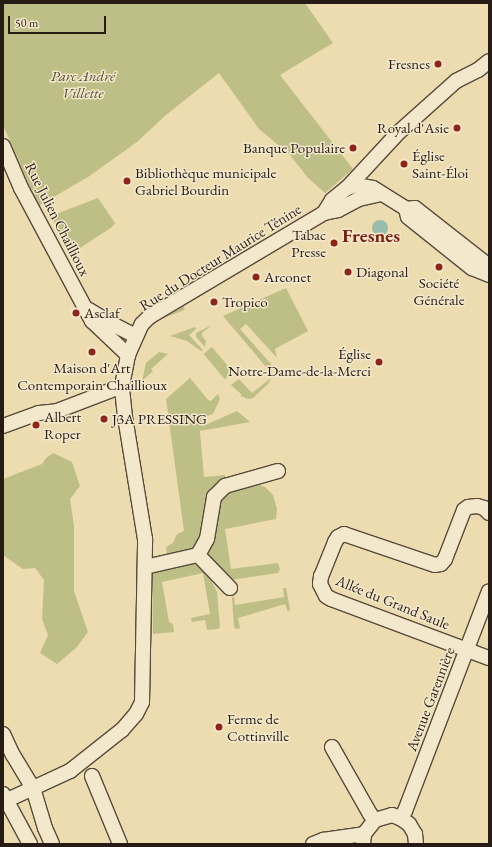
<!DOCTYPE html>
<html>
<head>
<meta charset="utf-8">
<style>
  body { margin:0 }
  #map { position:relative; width:492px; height:847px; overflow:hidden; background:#eddcaf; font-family:"EB Garamond",serif }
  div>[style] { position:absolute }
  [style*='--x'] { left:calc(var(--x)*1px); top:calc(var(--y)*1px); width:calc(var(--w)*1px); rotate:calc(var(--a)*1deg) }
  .green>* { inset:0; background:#bebf87; transform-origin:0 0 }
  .water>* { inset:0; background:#99bcab }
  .round { border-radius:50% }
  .roads { filter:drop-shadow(1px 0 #584b3c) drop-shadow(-1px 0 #584b3c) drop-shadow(0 1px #584b3c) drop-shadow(0 -1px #584b3c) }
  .minor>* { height:14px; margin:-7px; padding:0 7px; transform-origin:7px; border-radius:7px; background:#f3e8cb }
  .dots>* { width:11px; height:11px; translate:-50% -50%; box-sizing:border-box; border:2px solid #f3e8cb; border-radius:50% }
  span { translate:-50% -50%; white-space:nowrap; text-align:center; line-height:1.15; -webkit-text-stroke:3px #f3e8cb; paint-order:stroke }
  .poi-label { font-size:15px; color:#271b15 }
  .right { translate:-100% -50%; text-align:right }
  .left { translate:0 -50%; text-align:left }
  .park-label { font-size:15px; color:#544c37; font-style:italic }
  .street-label { font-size:15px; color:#271b15 }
  .district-label { font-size:19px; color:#7a1f14; font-weight:700 }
  .frame { position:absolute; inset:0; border:4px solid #271b15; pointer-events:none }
  .scale { position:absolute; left:8px; top:16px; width:98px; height:18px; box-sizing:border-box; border:2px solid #271b15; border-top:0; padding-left:5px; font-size:12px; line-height:14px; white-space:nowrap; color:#271b15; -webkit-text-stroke:3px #f3e8cb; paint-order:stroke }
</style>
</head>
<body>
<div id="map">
  <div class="green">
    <i style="clip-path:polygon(3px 3px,305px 3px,333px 43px,280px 75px,353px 169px,325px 193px,308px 178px,290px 155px,259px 129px,219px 73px,166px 115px,137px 142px,88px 177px,38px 206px,3px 125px)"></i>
    <i style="clip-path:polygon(98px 198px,115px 223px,112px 227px,71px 254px,51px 216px)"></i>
    <i style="clip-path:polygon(286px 288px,308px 331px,275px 349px,277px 358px,246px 324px,240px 329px,271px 364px,272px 374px,223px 316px)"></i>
    <i style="left:183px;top:305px;width:5px;height:25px;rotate:68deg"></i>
    <i style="clip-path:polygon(212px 325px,202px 333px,202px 336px,206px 341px,205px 347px,196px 337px,196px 333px)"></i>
    <i style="clip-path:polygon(195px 327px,196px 329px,189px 335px,203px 350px,201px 351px,187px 341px,170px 336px)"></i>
    <i style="left:212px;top:347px;width:33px;height:11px;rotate:50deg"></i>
    <i style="clip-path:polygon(159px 352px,168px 354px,151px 369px,153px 371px,142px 381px,146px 363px)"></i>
    <i style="clip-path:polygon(190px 378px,208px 400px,211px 401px,218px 394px,220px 399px,213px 414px,201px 418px,203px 426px,237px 411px,250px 422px,200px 431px,204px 477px,225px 475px,225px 482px,206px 521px,197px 548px,167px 558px,166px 547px,173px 543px,177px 534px,184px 531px,166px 399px)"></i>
    <i style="clip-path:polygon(271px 378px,268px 384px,253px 398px,248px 399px,241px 396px,241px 394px,231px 385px,239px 379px,252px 393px)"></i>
    <i style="clip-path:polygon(53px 453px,72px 462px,80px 486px,70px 499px,74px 526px,74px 591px,88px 632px,76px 648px,57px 664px,40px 653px,48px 635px,42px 619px,44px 580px,35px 568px,23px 569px,3px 555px,3px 479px,42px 464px,46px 458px)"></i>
    <i style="clip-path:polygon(257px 484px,265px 487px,273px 495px,277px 509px,276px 519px,225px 529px,231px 569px,278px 563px,280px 569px,278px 573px,230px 580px,214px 567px,209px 555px,208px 547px,220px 494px)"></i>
    <i style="clip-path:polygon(194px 563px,206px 567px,213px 575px,210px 578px,217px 592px,220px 627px,218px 629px,207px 630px,205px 620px,192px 622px,191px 618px,210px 614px,203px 573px,162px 582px,169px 622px,173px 624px,174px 632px,153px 634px,152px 571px)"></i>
    <i style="clip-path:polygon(283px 588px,286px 588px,290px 609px,288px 612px,285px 604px,238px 618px,240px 628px,236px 629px,234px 627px,232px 598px,234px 596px,235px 605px,284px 597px)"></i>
  </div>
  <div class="water">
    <i class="round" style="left:372px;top:220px;width:16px;height:16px"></i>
  </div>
  <div class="roads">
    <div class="minor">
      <i style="--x:3;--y:146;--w:46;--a:66.8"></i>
      <i style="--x:21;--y:188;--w:151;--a:61.9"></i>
      <i style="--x:92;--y:321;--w:50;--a:43.4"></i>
      <i style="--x:347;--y:188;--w:9;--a:-18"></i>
      <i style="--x:356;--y:185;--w:17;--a:10"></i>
      <i style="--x:373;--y:188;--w:39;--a:32"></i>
      <i style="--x:406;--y:209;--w:8;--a:76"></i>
      <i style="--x:408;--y:217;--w:82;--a:38.6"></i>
      <i style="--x:472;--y:268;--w:18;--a:22"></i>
      <i style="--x:406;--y:209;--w:9;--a:-6"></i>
      <i style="--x:415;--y:208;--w:94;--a:38.1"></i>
      <i style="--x:324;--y:213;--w:14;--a:-12"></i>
      <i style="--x:338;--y:210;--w:24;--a:-28"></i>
      <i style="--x:359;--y:199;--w:23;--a:-13"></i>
      <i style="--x:89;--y:310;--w:31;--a:31"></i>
      <i style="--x:116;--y:326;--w:22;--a:27"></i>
      <i style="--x:3;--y:426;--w:38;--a:-20"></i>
      <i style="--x:39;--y:413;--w:18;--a:-6"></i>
      <i style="--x:57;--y:411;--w:70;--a:-21"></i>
      <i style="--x:489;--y:513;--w:7;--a:-135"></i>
      <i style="--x:484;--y:508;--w:7;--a:-164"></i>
      <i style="--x:477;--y:506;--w:9;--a:174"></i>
      <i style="--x:468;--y:507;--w:5;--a:143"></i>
      <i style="--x:464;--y:510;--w:53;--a:111.2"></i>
      <i style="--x:445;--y:559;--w:6;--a:129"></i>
      <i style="--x:441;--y:564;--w:6;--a:171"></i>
      <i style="--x:435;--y:565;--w:96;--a:-161.2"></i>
      <i style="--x:344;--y:534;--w:7;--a:153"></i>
      <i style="--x:338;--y:537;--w:6;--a:121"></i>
      <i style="--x:335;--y:542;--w:37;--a:112"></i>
      <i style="--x:321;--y:576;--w:8;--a:97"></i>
      <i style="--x:320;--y:584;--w:13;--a:63"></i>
      <i style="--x:326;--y:596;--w:6;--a:31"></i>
      <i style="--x:331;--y:599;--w:169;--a:20.5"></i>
      <i style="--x:198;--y:555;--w:18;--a:-61"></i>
      <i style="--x:207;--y:539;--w:43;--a:-80.5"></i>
      <i style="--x:214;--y:497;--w:16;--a:-45"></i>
      <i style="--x:225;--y:486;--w:55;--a:-15.8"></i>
      <i style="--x:145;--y:567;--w:54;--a:-12.8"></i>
      <i style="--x:198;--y:555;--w:46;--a:45.9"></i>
      <i style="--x:3;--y:734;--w:23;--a:65"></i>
      <i style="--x:13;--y:755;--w:39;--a:59"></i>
      <i style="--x:33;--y:788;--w:42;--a:73.3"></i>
      <i style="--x:45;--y:828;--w:17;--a:66"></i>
      <i style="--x:332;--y:747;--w:77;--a:60.4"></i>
      <i style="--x:370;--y:814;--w:8;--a:50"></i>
      <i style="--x:92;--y:776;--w:74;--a:67.6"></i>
      <i style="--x:3;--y:794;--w:57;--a:61.6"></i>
      <i style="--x:3;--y:802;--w:74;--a:-24.8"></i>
      <i style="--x:70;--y:771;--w:66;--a:-38.3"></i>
      <i style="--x:122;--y:730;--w:21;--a:-49"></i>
      <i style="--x:136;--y:714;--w:13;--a:-63"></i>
      <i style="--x:142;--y:702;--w:163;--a:-88.9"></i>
      <i style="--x:145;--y:539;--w:124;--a:-99.3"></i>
      <i style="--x:125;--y:417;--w:31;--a:-96"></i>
      <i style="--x:122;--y:386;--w:32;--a:-79"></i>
      <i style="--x:128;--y:355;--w:34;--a:-66"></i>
      <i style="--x:142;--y:324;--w:10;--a:-45"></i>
      <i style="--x:149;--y:317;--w:204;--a:-30.7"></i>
      <i style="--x:324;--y:213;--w:15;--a:-58"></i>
      <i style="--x:332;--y:200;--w:19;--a:-39"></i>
      <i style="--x:347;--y:188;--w:76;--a:-47.1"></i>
      <i style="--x:399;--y:132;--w:76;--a:-41.8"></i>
      <i style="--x:456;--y:81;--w:25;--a:-27"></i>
      <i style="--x:478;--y:70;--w:14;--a:-39"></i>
      <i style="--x:400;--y:818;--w:9;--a:-54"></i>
      <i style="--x:405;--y:811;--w:235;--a:-69.1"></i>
      <i style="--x:313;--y:844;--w:11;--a:-22"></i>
      <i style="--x:323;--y:840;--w:41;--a:-8.3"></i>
      <i style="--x:363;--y:844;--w:10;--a:-84"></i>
      <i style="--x:364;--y:834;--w:18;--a:-52"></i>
      <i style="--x:375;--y:820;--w:18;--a:-16"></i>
      <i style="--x:392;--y:815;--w:9;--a:21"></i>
      <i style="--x:400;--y:818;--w:11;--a:34"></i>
      <i style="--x:409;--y:824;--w:12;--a:59"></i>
      <i style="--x:415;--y:834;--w:10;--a:84"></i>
    </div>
  </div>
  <div class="dots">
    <i style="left:438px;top:64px;background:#8f2418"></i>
    <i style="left:457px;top:128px;background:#8f2418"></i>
    <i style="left:353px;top:148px;background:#8f2418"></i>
    <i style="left:404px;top:164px;background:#8f2418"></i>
    <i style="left:127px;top:181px;background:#8f2418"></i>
    <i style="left:334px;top:243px;background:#8f2418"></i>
    <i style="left:439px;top:267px;background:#8f2418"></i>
    <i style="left:348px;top:272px;background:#8f2418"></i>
    <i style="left:256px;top:277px;background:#8f2418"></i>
    <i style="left:214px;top:302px;background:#8f2418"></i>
    <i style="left:76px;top:313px;background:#8f2418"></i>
    <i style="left:92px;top:352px;background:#8f2418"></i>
    <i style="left:379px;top:362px;background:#8f2418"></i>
    <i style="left:104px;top:419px;background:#8f2418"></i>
    <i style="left:36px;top:425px;background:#8f2418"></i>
    <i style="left:219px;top:727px;background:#8f2418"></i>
  </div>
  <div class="poi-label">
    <span class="right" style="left:430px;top:64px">Fresnes</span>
    <span class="right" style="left:449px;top:128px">Royal d'Asie</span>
    <span class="right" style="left:345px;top:148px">Banque Populaire</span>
    <span class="left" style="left:412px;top:164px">Église<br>Saint-Éloi</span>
    <span class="left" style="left:135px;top:181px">Bibliothèque municipale<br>Gabriel Bourdin</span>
    <span class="right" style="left:326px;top:243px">Tabac<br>Presse</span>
    <span class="left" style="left:356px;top:272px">Diagonal</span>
    <span class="left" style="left:264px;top:277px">Arconet</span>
    <span style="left:439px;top:291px">Société<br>Générale</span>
    <span class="left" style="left:222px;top:302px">Tropico</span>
    <span class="left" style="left:84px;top:313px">Asclaf</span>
    <span class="right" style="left:371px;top:362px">Église<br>Notre-Dame-de-la-Merci</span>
    <span style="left:92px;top:376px">Maison d'Art<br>Contemporain Chaillioux</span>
    <span class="left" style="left:44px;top:425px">Albert<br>Roper</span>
    <span class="left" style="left:112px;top:419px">J3A PRESSING</span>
    <span class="left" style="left:227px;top:727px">Ferme de<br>Cottinville</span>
  </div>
  <div class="park-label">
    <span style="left:83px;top:84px">Parc André<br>Villette</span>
  </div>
  <div class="street-label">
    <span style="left:58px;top:219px;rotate:63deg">Rue Julien Chaillioux</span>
    <span style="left:220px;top:257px;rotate:-32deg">Rue du Docteur Maurice Ténine</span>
    <span style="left:393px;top:602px;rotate:22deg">Allée du Grand Saule</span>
    <span style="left:430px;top:699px;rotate:-69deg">Avenue Garennière</span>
  </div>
  <div class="district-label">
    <span style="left:371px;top:236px">Fresnes</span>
  </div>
  <div class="frame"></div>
  <div class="scale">50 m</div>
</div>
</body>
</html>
